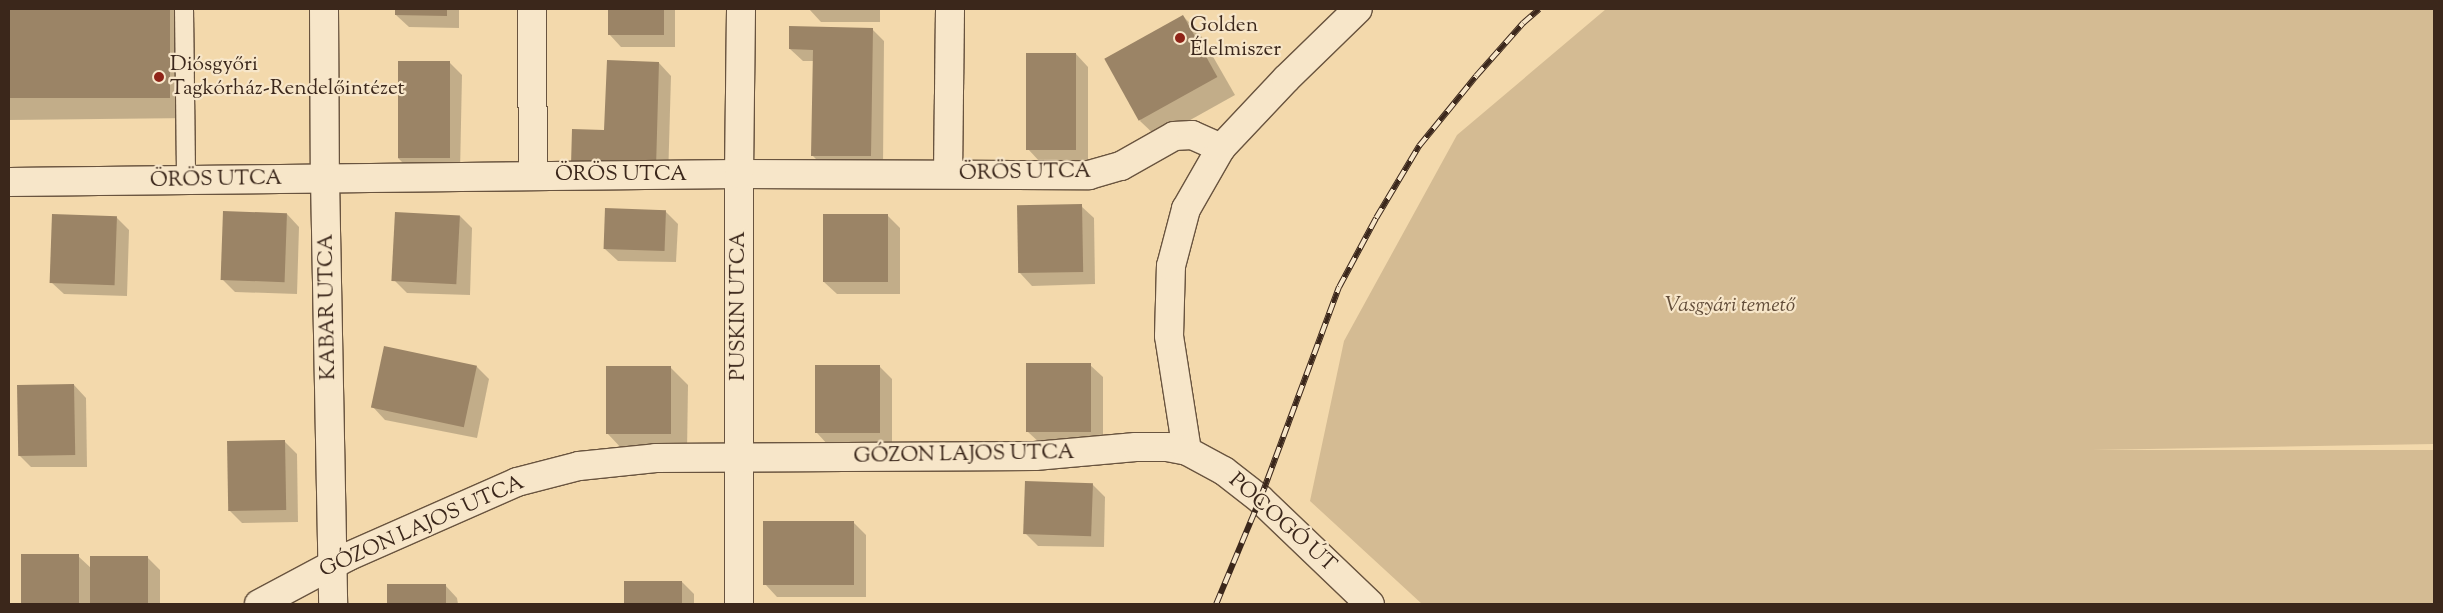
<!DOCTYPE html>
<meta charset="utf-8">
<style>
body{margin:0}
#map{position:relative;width:2443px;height:613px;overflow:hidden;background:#f3d9ac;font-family:"Sorts Mill Goudy",serif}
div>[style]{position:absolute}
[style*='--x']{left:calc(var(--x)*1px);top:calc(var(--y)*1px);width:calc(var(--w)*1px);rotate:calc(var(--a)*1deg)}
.green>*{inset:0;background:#d4bb93}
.shadow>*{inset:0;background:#0003}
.building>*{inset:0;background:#9b8466;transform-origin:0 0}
.roads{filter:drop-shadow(1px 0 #69543f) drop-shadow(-1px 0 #69543f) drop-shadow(0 1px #69543f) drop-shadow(0 -1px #69543f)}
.service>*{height:18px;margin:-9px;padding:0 9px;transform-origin:9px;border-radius:9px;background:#f7e6c9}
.minor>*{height:28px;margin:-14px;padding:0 14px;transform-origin:14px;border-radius:14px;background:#f7e6c9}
.tertiary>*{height:28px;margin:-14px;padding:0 14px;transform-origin:14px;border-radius:14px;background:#f7e6c9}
.secondary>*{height:28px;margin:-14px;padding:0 14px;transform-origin:14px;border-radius:14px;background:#f7e6c9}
.rail>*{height:5.5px;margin-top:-2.75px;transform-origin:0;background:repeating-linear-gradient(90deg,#f7e6c9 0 11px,#3b271b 0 22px);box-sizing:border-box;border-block:1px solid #3b271b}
.dots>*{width:14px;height:14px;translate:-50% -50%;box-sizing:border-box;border:2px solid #f7e6c9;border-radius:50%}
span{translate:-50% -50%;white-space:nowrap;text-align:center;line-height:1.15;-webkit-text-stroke:4.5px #f7e6c9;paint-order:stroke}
.poi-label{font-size:21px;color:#3b271b}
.left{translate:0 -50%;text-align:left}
.street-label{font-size:21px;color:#3b271b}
.park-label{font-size:21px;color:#614c39;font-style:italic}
.frame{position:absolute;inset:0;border:10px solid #3b271b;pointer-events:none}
</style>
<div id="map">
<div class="green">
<div style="clip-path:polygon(1606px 9px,2434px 9px,2434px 444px,2092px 450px,2434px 450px,2434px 604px,1422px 604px,1310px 501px,1344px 341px,1457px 135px)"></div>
</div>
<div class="shadow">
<div style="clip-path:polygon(9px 9px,174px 9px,191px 26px,192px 118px,9px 120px)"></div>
<div style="clip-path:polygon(396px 9px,459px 9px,459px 28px,409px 27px,396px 15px)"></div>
<div style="clip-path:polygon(609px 9px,675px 9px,675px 47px,621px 47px,609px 34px)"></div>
<div style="clip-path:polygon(809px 9px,880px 9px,880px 22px,821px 22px)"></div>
<div style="clip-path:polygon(1183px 16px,1200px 34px,1235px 95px,1158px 138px,1140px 121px)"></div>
<div style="clip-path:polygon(872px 29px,884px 41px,883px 168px,825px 168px,812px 155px,814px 61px,803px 61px,790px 49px)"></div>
<div style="clip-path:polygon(1076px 54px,1088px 67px,1088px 161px,1040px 162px,1028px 149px)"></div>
<div style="clip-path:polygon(450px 63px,462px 75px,460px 172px,410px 170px,398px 158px)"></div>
<div style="clip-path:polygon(659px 63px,671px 76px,668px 180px,606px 131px)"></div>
<div style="clip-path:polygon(1081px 206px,1094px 218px,1095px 284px,1032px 286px,1020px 273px)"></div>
<div style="clip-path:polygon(665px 211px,678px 224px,676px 262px,618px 261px,605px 249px)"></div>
<div style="clip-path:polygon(287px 214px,299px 227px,297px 294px,235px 292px,222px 279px)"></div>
<div style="clip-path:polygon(887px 215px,900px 228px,900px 294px,837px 294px,824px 282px)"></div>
<div style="clip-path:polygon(460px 216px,472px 228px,470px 295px,407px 293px,395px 281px)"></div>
<div style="clip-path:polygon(116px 217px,129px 230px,127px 296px,64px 294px,51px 282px)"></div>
<div style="clip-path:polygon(1090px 365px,1103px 377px,1103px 444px,1041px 444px,1028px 432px)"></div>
<div style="clip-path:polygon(476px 366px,489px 379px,477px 438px,385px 420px,373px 407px)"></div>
<div style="clip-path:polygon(879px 366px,892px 379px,892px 445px,829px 446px,817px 433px)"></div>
<div style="clip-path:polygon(671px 368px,688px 385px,687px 452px,624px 451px,607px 433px)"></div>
<div style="clip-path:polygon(74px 385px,86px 398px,87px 467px,31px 467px,19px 455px)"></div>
<div style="clip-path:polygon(284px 441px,297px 454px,298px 522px,242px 523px,229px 510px)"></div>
<div style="clip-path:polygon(1092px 484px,1105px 497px,1104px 547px,1038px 546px,1025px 533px)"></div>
<div style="clip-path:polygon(853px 522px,866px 535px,866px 597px,777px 597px,765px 584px)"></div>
<div style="clip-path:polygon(23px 556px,78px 556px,92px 569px,147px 557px,160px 570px,160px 604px,23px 604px)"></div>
<div style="clip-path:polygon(625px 582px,682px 582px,694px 594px,694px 604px,626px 604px)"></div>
<div style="clip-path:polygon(445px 585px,457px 598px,458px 604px,388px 604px,388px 586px)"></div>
</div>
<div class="building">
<div style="left:9px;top:9px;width:161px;height:89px"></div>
<div style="clip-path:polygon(395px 9px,447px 9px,447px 16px,395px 15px)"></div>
<div style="left:608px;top:9px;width:56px;height:26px"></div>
<div style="left:1183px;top:15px;width:71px;height:90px;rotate:61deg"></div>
<div style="clip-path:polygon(789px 26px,873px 28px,871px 156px,811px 156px,813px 50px,789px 49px)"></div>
<div style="left:1026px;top:53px;width:50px;height:97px"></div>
<div style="clip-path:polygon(607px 60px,659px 62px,656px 168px,571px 165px,572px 129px,604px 130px)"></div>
<div style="left:398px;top:61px;width:52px;height:97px"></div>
<div style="left:1082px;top:204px;width:68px;height:65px;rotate:89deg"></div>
<div style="left:605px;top:208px;width:61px;height:41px;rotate:2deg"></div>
<div style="left:223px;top:211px;width:64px;height:69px;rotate:2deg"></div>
<div style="left:395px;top:212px;width:65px;height:69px;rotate:3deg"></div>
<div style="left:52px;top:214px;width:65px;height:69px;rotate:2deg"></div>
<div style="left:823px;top:214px;width:65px;height:68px"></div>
<div style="left:384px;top:346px;width:95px;height:63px;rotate:12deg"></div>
<div style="left:1091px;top:363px;width:69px;height:65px;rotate:90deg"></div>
<div style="left:880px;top:365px;width:68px;height:65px;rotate:90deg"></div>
<div style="left:606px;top:366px;width:65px;height:68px"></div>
<div style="left:74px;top:384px;width:71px;height:57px;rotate:89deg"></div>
<div style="left:285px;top:440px;width:70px;height:58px;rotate:89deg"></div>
<div style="left:1025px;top:481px;width:68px;height:53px;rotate:2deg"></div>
<div style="left:763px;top:521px;width:91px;height:64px"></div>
<div style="left:79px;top:554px;width:50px;height:58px;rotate:90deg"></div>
<div style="left:148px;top:556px;width:48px;height:58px;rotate:90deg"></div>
<div style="left:624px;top:581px;width:58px;height:23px"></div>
<div style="left:446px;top:584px;width:20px;height:59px;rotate:90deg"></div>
</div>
<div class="roads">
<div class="service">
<div style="--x:184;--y:9;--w:171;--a:89.3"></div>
</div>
<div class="minor">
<div style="--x:324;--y:9;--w:169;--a:89.7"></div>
<div style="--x:325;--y:178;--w:426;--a:88.9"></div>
<div style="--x:532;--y:9;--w:167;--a:89.7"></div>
<div style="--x:948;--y:174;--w:165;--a:-89.3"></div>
<div style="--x:9;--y:182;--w:730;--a:-0.63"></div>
<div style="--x:739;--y:174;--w:350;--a:0.2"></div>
<div style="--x:1089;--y:175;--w:33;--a:-16"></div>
<div style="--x:1121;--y:166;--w:61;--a:-29.5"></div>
<div style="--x:1174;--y:136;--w:18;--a:-3"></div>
<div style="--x:1192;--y:135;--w:32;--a:24"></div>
<div style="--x:739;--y:604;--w:430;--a:-90"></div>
<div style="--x:739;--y:174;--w:165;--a:-89.3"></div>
</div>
<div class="tertiary">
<div style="--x:1187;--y:451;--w:116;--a:-98.9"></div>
<div style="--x:1169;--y:336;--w:70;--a:-88.4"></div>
<div style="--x:1171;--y:266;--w:59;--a:-75.3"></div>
<div style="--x:1186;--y:209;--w:70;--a:-60.2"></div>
<div style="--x:1221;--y:148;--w:95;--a:-46.7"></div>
<div style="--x:1286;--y:79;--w:100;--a:-44.2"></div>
</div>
<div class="secondary">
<div style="--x:259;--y:604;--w:100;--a:-28.1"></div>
<div style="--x:347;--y:557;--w:186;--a:-23.8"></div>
<div style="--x:517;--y:482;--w:64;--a:-14.5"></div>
<div style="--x:579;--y:466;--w:77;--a:-5.9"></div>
<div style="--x:656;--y:458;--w:379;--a:-0.3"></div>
<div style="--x:1035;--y:456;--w:101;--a:-5.1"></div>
<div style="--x:1136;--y:447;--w:31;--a:0"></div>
<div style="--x:1167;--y:447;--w:20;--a:11"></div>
<div style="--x:1187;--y:451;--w:42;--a:28.4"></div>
<div style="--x:1224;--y:471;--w:46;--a:37.9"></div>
<div style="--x:1260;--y:499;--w:152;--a:43.7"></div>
</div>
</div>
<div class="rail">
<div style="--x:1216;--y:604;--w:114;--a:-67.3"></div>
<div style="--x:1260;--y:499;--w:226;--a:-69.6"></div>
<div style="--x:1339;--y:287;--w:78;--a:-61.8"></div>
<div style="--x:1376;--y:218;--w:84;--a:-59.2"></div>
<div style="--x:1419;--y:146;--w:90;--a:-50.8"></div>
<div style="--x:1476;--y:76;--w:71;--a:-48.4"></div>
<div style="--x:1523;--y:23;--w:21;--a:-41"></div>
</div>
<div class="dots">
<div style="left:1180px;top:38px;background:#8f2418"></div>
<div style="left:159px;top:77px;background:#8f2418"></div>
</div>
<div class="poi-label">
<span class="left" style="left:1190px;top:38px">Golden<br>Élelmiszer</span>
<span class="left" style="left:170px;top:77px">Diósgyőri<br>Tagkórház-Rendelőintézet</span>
</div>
<div class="street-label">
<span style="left:1025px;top:173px;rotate:-1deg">ÖRÖS UTCA</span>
<span style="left:621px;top:175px">ÖRÖS UTCA</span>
<span style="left:216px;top:180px;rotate:-1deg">ÖRÖS UTCA</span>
<span style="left:739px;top:306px;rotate:-90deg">PUSKIN UTCA</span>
<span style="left:328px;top:307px;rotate:-91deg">KABAR UTCA</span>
<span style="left:964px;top:455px;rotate:-1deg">GÓZON LAJOS UTCA</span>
<span style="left:1282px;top:523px;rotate:42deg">POCOGÓ ÚT</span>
<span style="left:422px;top:527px;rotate:-24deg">GÓZON LAJOS UTCA</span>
</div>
<div class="park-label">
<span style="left:1730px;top:306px">Vasgyári temető</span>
</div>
<div class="frame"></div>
</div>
